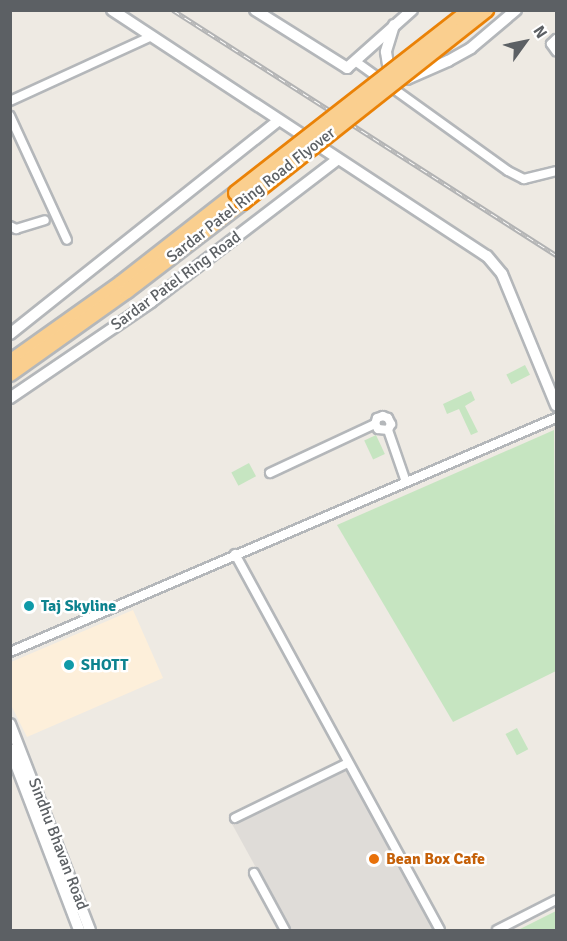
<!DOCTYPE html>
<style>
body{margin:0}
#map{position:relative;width:567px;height:941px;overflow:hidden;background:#eeeae3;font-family:Signika,sans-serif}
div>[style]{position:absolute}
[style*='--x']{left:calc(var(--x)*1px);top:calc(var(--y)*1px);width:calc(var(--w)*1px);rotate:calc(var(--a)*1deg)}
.commercial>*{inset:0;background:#fdefda}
.industrial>*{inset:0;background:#dfdcd8}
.green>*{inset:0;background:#c6e5c1;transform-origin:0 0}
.roads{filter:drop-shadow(2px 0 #b4b7ba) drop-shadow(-2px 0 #b4b7ba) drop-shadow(0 2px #b4b7ba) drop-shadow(0 -2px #b4b7ba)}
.street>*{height:8px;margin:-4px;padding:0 4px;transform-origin:4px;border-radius:4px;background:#fff}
.secondary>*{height:10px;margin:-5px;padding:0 5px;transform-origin:5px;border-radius:5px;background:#fff}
.highway>*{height:14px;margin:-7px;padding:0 7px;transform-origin:7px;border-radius:7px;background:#facf8f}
.rail>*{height:4.5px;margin-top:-2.25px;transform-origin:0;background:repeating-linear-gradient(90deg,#fff 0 7px,#b2b3b4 0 14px);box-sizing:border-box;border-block:2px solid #b2b3b4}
.bridges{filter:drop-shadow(2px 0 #ea8207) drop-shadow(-2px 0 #ea8207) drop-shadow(0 2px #ea8207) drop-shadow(0 -2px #ea8207)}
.highway-bridge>*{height:14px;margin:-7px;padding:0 7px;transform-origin:7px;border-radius:7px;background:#facf8f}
.dots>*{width:16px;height:16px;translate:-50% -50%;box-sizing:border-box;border:3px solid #fff;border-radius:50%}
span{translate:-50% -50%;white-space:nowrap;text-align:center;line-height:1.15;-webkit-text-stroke:5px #fff;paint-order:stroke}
.street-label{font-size:16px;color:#5c6064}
.culture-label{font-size:16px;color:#0d838f;font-weight:700}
.left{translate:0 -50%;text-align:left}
.food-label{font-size:16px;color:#c56008;font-weight:700}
.frame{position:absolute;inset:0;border:12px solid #5c6064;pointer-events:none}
.north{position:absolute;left:495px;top:12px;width:60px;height:60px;-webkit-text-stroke:4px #fff;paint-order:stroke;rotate:57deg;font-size:16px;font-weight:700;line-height:24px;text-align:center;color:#5c6064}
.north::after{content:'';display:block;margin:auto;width:21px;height:27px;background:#5c6064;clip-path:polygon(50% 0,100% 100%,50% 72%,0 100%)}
</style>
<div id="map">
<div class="commercial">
<div style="clip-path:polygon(133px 610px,163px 678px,27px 737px,11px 705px,11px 662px)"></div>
</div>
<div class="industrial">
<div style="clip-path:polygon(347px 769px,434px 930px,290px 930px,232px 824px)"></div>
</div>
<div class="green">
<div style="left:525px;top:365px;width:11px;height:21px;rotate:63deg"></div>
<div style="clip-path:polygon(471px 391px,475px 400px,465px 406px,478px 432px,471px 435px,459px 409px,447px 414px,443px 404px)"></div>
<div style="clip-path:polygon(554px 430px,556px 671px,453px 722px,337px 525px)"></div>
<div style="left:376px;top:435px;width:21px;height:13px;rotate:65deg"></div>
<div style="left:249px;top:463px;width:15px;height:20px;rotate:62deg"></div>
<div style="left:517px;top:728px;width:24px;height:13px;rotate:62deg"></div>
<div style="clip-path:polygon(556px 911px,556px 930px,518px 930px)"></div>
</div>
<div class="roads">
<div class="street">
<div style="--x:556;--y:39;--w:7;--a:135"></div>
<div style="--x:551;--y:44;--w:9;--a:54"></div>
<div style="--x:355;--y:61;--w:188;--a:35.7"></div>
<div style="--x:508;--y:171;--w:18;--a:27"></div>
<div style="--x:524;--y:179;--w:33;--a:-14"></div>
<div style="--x:10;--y:101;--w:156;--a:-24.6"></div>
<div style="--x:10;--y:116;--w:136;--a:65.3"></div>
<div style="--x:10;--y:226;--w:7;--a:27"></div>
<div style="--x:16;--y:229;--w:30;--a:-17"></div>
<div style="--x:388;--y:430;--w:10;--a:-174"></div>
<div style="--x:378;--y:429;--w:6;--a:-121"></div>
<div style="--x:375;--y:424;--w:6;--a:-72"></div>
<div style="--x:377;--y:418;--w:6;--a:-18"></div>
<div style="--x:383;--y:416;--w:5;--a:22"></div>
<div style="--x:388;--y:418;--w:7;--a:63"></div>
<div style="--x:391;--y:424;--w:7;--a:117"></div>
<div style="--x:388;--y:430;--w:55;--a:70.9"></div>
<div style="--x:270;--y:473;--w:116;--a:-25"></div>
<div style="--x:235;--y:554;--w:428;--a:61.4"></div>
<div style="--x:10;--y:652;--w:594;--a:-23.2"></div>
<div style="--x:235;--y:818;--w:126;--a:-26"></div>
<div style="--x:254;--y:873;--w:65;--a:61.5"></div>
<div style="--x:497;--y:930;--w:66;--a:-27"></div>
</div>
<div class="secondary">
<div style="--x:112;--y:10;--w:448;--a:33.3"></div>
<div style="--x:487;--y:256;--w:23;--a:50"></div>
<div style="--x:502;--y:274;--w:142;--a:67.6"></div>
<div style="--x:255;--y:10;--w:109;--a:32.2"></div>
<div style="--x:347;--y:68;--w:87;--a:-41.7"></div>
<div style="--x:394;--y:25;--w:28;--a:107"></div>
<div style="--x:386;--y:52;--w:12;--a:81"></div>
<div style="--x:388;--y:64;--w:13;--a:51"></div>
<div style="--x:396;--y:74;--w:12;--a:24"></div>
<div style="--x:407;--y:79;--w:45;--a:-23.7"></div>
<div style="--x:448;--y:61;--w:26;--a:-29"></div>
<div style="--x:471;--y:48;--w:59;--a:-40.2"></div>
<div style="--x:10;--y:334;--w:342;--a:-38.5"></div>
<div style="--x:10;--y:398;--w:171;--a:-34.2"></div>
<div style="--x:151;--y:302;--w:235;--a:-37.4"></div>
<div style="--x:10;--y:724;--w:221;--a:68.8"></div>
<div style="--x:10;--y:749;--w:194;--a:69.1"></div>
</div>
<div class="highway">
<div style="--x:10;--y:362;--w:136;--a:-35.4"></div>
<div style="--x:121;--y:283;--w:146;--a:-38"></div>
<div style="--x:10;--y:374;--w:143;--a:-35.4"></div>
<div style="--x:127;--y:291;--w:146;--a:-37.5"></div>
</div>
</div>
<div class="rail">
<div style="--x:173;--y:10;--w:455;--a:32.6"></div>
</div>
<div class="bridges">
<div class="highway-bridge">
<div style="--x:236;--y:193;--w:297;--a:-38"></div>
<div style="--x:243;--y:202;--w:310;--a:-38.3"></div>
</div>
</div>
<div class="dots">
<div style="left:29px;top:606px;background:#0f9aa8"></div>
<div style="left:69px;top:665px;background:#0f9aa8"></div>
<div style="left:374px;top:859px;background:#e8710a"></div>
</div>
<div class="street-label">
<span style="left:251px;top:195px;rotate:-38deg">Sardar Patel Ring Road Flyover</span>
<span style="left:176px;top:281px;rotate:-36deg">Sardar Patel Ring Road</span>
<span style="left:58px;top:844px;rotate:69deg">Sindhu Bhavan Road</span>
</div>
<div class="culture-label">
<span class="left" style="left:41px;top:606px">Taj Skyline</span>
<span class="left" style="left:81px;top:665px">SHOTT</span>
</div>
<div class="food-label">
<span class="left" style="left:386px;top:859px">Bean Box Cafe</span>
</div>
<div class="frame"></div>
<div class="north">N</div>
</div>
